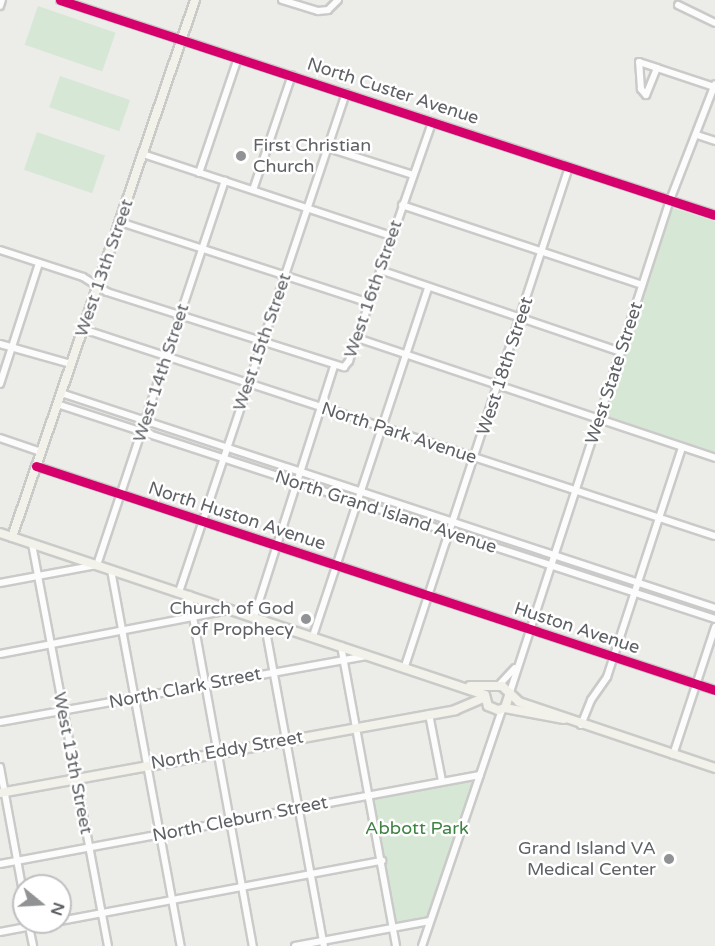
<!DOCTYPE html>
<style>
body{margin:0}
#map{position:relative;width:715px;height:946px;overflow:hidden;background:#ecece8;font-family:"Varela Round",sans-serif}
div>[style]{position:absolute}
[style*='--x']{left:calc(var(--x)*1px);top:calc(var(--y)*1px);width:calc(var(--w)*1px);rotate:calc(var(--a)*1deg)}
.green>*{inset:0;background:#d7e7d6;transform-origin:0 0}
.roads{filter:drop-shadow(2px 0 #cacac9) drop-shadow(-2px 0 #cacac9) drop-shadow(0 2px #cacac9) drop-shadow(0 -2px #cacac9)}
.minor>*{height:6px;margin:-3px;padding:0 3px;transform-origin:3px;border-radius:3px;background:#fcfcfc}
.major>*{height:8px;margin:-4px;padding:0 4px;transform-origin:4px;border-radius:4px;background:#f2f1ea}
.cycleway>*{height:9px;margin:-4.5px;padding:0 4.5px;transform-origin:4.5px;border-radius:4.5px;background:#d6006c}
.dots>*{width:16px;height:16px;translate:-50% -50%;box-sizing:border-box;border:3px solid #fff;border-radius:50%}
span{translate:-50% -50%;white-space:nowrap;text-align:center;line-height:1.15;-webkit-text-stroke:5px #fff;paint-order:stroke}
.street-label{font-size:18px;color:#5e6165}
.poi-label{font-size:18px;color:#5e6165}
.left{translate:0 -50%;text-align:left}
.right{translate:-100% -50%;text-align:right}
.park-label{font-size:18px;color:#3f8344}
.north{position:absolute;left:12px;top:874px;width:60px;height:60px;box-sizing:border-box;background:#fff;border:2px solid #bfc0c1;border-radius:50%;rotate:108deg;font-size:16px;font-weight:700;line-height:24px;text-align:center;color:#5e6165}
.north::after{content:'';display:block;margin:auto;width:21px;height:27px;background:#909293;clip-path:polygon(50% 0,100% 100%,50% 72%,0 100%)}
</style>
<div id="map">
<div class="green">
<div style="left:38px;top:6px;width:82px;height:41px;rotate:19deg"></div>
<div style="left:60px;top:76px;width:74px;height:33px;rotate:19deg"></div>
<div style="left:37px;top:132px;width:72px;height:40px;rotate:19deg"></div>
<div style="clip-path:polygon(673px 208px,715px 221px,715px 452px,604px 415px)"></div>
<div style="clip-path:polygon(469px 780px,472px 783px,427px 919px,396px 925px,373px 797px)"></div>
</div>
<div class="roads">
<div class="minor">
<div style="--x:60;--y:0;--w:689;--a:18.17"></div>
<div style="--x:282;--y:0;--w:38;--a:17"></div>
<div style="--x:318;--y:11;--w:10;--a:-6"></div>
<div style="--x:328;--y:10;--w:14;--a:-45"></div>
<div style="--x:678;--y:5;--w:41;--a:25.9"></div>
<div style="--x:0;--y:6;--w:6;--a:-72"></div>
<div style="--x:639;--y:62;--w:19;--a:18"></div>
<div style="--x:657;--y:68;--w:29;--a:112"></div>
<div style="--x:646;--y:95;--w:8;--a:-130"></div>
<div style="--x:641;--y:89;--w:27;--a:-94"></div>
<div style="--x:657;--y:68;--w:60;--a:18.4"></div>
<div style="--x:697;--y:135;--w:19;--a:18"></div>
<div style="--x:328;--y:148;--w:89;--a:17.6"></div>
<div style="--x:143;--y:154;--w:261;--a:18.3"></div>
<div style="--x:199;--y:173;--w:121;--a:-71.3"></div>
<div style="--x:253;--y:190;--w:121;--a:-71.3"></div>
<div style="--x:402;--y:205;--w:253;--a:18.4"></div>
<div style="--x:120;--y:222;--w:262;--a:18"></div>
<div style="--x:0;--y:250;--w:87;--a:18"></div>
<div style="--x:83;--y:277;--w:28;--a:32"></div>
<div style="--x:107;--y:292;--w:249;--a:17.6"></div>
<div style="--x:344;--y:367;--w:8;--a:-50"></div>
<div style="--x:349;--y:361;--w:253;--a:-70.8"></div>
<div style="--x:380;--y:270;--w:255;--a:18.8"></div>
<div style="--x:83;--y:329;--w:665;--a:18.14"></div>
<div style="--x:357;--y:338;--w:378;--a:18.5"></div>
<div style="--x:0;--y:344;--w:74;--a:15.7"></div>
<div style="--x:0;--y:384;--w:127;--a:-72.1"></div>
<div style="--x:61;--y:393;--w:688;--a:18.2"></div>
<div style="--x:57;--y:404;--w:692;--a:18.09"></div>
<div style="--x:0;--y:438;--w:43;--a:18.9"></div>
<div style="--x:36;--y:466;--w:715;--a:18.26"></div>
<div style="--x:32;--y:544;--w:409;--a:79.3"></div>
<div style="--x:111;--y:570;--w:382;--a:79.5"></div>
<div style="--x:0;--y:583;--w:99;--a:-10.5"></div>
<div style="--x:97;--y:565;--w:405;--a:-71.6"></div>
<div style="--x:179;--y:592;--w:526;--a:-71.5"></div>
<div style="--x:189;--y:595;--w:357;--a:79.7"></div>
<div style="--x:254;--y:617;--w:263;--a:-72.3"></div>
<div style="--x:264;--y:620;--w:331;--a:79.6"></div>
<div style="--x:313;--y:636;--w:367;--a:-71.7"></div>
<div style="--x:341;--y:646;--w:305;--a:79.6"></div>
<div style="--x:0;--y:654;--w:233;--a:-10.9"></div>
<div style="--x:405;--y:666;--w:525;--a:-71.81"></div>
<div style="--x:499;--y:685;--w:23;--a:-47"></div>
<div style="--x:510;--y:692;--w:517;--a:-71.99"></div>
<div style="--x:670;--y:200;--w:124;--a:-68.8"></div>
<div style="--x:429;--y:714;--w:68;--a:79"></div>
<div style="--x:0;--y:722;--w:371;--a:-10.2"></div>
<div style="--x:581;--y:725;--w:27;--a:-68"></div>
<div style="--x:591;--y:700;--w:28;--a:-55"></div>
<div style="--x:607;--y:677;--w:242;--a:-71.9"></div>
<div style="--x:673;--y:755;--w:135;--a:-71.8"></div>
<div style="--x:0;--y:767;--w:133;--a:79.6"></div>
<div style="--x:0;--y:864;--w:488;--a:-10.5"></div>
<div style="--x:60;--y:921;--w:328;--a:-10.6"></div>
<div style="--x:28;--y:922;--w:25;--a:78"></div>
<div style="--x:0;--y:932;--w:54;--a:-10.7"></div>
<div style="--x:295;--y:946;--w:137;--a:-10.5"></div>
<div style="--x:422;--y:946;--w:250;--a:-71.3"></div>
</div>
<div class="major">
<div style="--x:0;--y:533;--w:511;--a:18.47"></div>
<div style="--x:12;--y:537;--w:567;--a:-71.18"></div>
<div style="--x:470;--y:686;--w:32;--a:0"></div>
<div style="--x:502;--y:686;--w:23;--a:43"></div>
<div style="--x:519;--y:702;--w:207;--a:18.6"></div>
<div style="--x:485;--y:695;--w:11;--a:75"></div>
<div style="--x:488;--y:706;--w:11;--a:22"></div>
<div style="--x:498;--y:710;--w:7;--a:-16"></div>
<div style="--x:505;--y:708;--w:16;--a:-72"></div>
<div style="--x:505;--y:708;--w:60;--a:10.6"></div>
<div style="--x:0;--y:793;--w:463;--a:-10.3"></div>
<div style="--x:455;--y:710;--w:33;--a:-23"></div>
</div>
</div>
<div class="cycleway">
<div style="--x:60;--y:0;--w:689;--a:18.17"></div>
<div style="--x:36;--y:466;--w:715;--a:18.26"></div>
</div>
<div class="dots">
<div style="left:241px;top:156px;background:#909293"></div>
<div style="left:306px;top:619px;background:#909293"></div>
<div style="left:669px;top:859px;background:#909293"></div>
</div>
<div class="street-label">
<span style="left:393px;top:91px;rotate:18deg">North Custer Avenue</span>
<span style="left:104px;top:268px;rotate:-71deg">West 13th Street</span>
<span style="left:373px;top:289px;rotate:-71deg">West 16th Street</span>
<span style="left:262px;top:342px;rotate:-71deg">West 15th Street</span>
<span style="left:505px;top:366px;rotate:-72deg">West 18th Street</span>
<span style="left:161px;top:373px;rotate:-72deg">West 14th Street</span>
<span style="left:614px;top:373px;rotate:-72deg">West State Street</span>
<span style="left:399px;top:433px;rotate:18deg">North Park Avenue</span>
<span style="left:386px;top:512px;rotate:18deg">North Grand Island Avenue</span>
<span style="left:237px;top:516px;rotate:18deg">North Huston Avenue</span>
<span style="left:577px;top:628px;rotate:18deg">Huston Avenue</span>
<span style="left:185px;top:688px;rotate:-11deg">North Clark Street</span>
<span style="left:227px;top:750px;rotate:-10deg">North Eddy Street</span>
<span style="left:73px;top:763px;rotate:79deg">West 13th Street</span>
<span style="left:240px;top:819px;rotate:-11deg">North Cleburn Street</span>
</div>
<div class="poi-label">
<span class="left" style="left:253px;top:156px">First Christian<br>Church</span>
<span class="right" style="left:294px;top:619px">Church of God<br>of Prophecy</span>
<span class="right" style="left:656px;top:859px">Grand Island VA<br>Medical Center</span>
</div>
<div class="park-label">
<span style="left:417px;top:828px">Abbott Park</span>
</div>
<div class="north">N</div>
</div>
